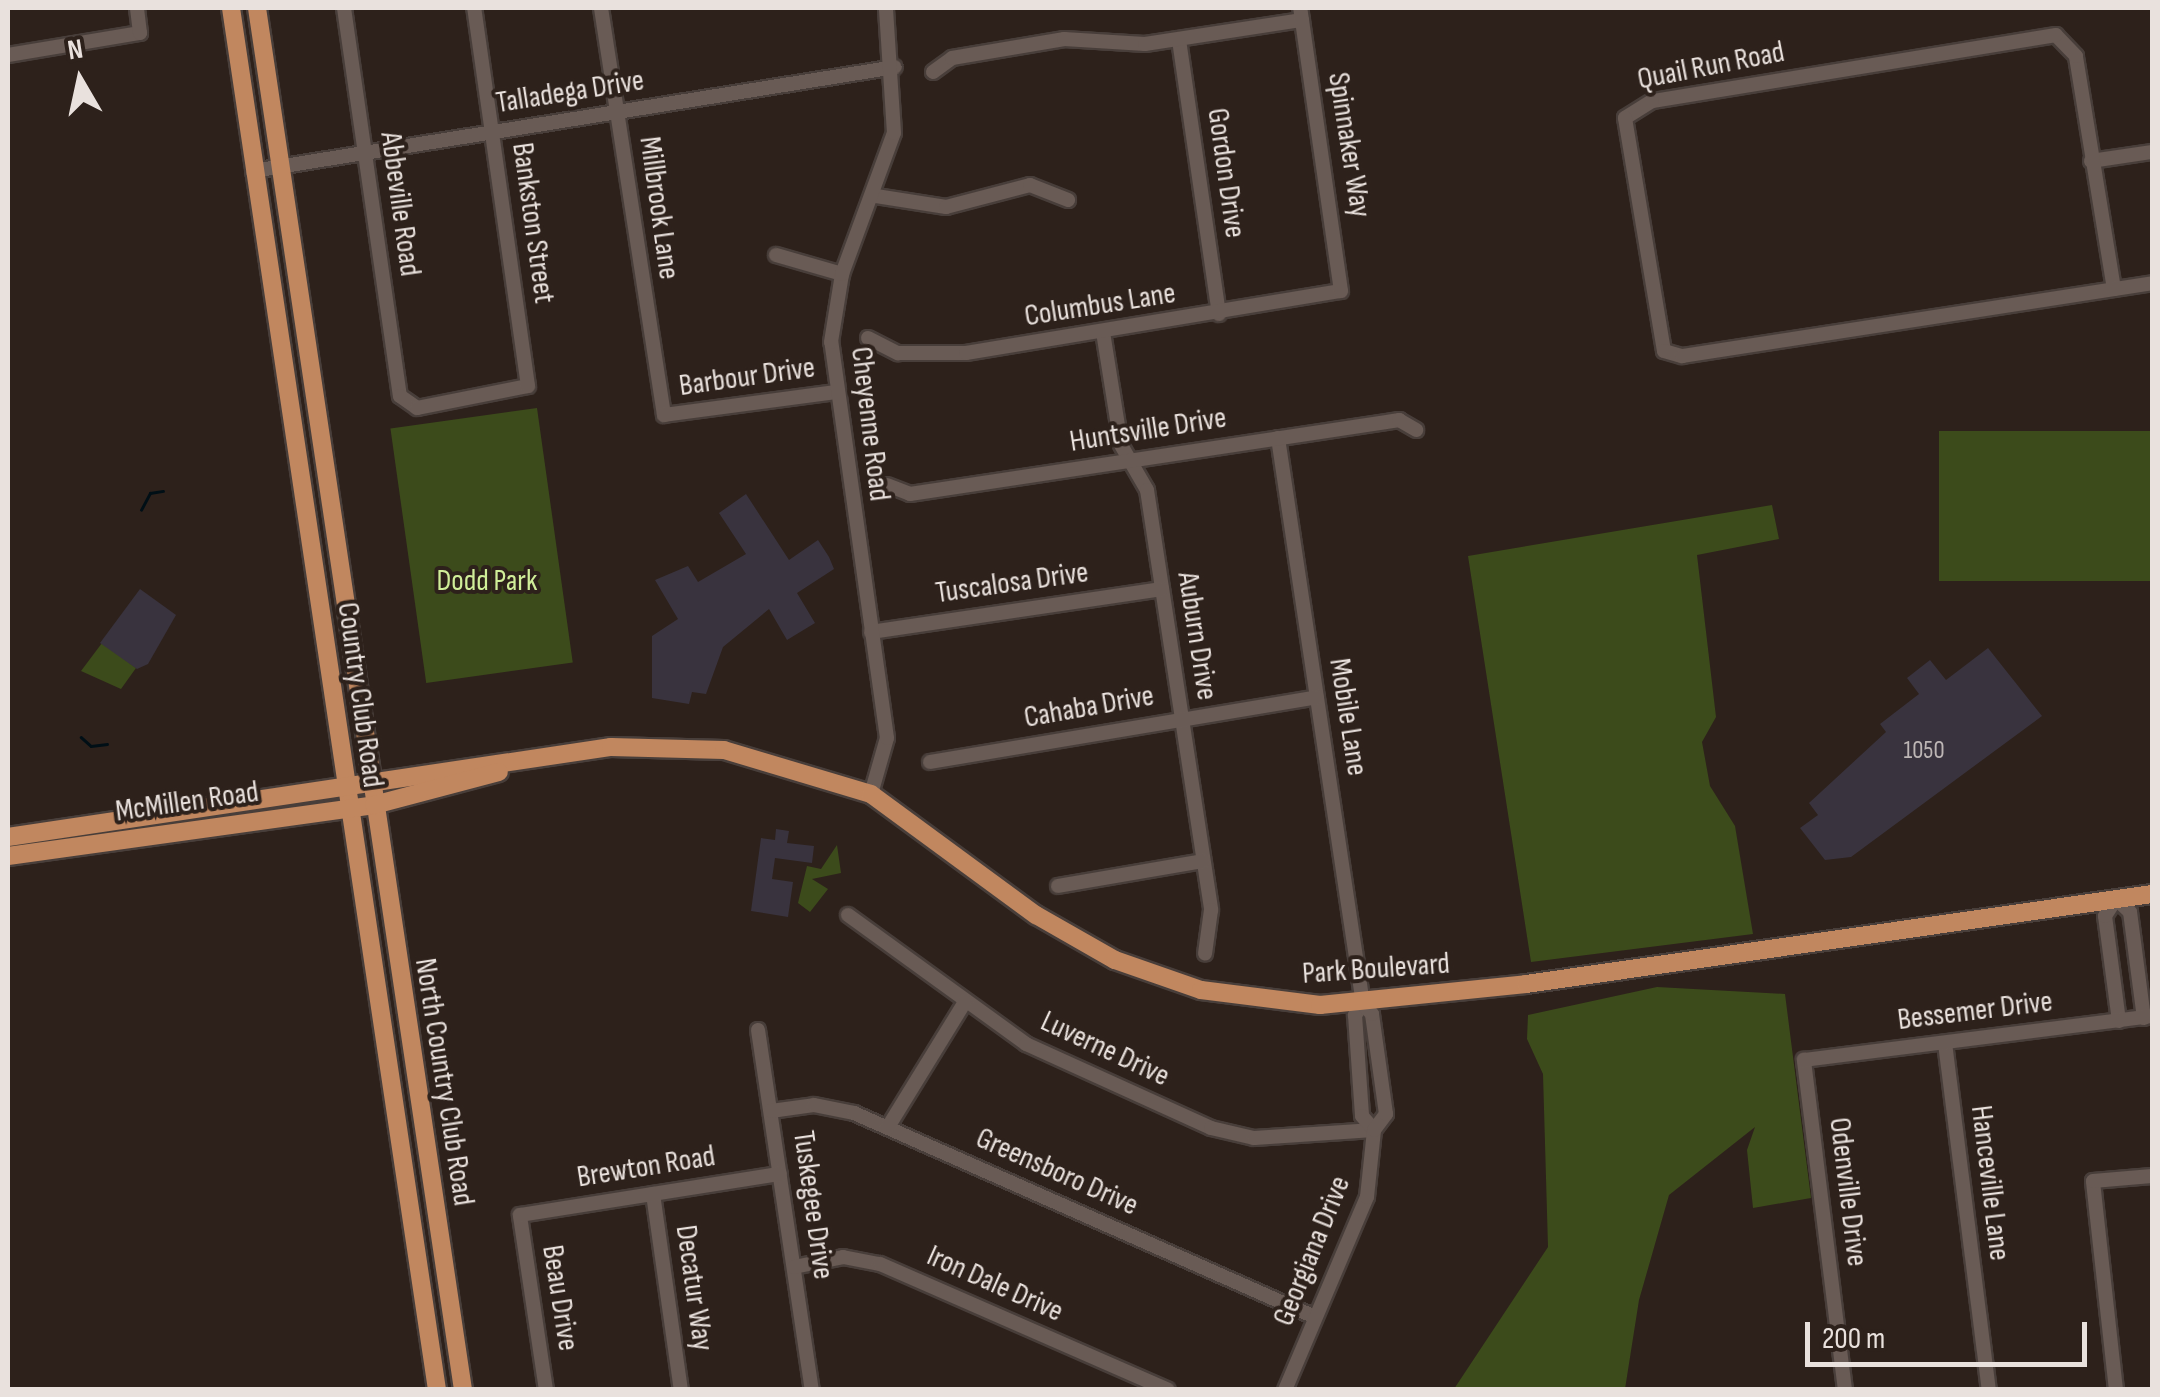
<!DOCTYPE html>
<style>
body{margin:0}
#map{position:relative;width:2160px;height:1397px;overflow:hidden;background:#2d211b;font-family:"Sofia Sans Condensed",sans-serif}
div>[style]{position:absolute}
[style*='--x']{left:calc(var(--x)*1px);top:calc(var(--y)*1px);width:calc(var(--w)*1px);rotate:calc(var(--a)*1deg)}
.green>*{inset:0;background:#3c4b1b;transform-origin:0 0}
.stream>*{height:2.5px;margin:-1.25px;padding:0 1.25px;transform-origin:1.25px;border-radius:1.25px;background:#000f16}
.building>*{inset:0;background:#39333e}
.roads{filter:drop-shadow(2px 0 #483e3a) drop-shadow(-2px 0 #483e3a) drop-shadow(0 2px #483e3a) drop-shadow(0 -2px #483e3a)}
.minor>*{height:14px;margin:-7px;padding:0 7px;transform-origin:7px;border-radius:7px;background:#695b55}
.major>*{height:18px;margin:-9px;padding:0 9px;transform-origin:9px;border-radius:9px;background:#c1875f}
span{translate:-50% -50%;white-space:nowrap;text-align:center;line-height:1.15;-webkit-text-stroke:8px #2d211b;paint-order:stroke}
.number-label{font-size:25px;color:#bdb6b5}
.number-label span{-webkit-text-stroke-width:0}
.street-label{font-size:30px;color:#e9e1dd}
.park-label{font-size:30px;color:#d0ee99}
.frame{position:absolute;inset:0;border:10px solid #e9e1dd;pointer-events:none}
.north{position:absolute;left:30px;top:30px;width:100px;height:100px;-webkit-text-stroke:8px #2d211b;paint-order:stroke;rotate:351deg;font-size:28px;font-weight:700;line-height:40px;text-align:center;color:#e9e1dd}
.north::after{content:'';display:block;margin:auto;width:35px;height:45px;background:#e9e1dd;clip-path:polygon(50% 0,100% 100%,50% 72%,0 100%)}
.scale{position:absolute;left:1805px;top:1322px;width:282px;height:45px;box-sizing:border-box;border:5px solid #e9e1dd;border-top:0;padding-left:12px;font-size:30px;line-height:35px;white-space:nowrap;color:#e9e1dd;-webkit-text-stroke:8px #2d211b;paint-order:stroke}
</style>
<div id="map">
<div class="green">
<div style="left:537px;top:408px;width:257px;height:148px;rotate:82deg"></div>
<div style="left:2152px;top:431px;width:150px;height:213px;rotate:90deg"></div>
<div style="clip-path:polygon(1772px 505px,1779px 539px,1697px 555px,1716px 717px,1702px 742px,1710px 786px,1735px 826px,1753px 934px,1531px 962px,1468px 556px)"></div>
<div style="clip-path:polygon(102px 643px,136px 668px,121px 689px,81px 671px)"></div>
<div style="clip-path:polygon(837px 845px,841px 873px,812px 879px,828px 889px,810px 912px,798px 903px,807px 866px,821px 869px)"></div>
<div style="clip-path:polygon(1657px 987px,1785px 994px,1811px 1198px,1753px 1208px,1747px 1150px,1755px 1127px,1669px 1195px,1639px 1300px,1625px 1389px,1454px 1389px,1548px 1247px,1543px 1074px,1527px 1039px,1528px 1015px)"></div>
</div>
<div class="stream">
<div style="--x:141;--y:510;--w:19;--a:-62"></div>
<div style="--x:150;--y:493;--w:13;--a:-9"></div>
<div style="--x:81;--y:737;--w:13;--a:42"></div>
<div style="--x:91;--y:746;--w:16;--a:-7"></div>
</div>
<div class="building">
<div style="clip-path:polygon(746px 494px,789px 560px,818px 540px,829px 557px,834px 569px,797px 593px,815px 623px,787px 640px,769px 609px,723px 647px,706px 694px,692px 692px,689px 704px,652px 698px,652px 636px,678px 619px,655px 580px,688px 566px,698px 582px,746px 554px,719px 513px)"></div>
<div style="clip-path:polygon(140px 589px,176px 615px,148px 664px,137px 669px,100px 643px)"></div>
<div style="clip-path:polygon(1988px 648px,2042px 716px,1851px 857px,1825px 860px,1800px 828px,1818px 815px,1809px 803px,1886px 732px,1880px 724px,1919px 694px,1907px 678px,1930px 660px,1946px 680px)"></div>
<div style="clip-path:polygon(776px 829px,789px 831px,787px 843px,814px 846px,812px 863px,775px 858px,772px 879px,793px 882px,788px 917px,751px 911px,761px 838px,775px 840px)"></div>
</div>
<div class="roads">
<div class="minor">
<div style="--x:344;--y:8;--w:392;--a:81.8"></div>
<div style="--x:400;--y:396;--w:21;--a:35"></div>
<div style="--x:417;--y:408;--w:113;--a:-11.2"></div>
<div style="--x:528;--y:386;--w:382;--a:-98.1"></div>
<div style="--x:601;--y:8;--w:412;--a:81.2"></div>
<div style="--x:664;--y:415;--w:174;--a:-7.6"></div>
<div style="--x:1179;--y:40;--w:277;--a:81.7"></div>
<div style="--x:8;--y:55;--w:134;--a:-9.5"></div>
<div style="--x:140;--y:33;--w:25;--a:-97"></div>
<div style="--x:933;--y:72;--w:24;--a:-36"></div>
<div style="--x:952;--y:58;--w:114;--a:-9.6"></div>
<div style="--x:1064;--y:39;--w:81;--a:3.5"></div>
<div style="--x:1145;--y:44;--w:159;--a:-8.7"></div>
<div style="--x:2091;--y:161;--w:62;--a:-8.4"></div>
<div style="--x:253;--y:171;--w:650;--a:-9.2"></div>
<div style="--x:876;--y:196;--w:71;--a:8.9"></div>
<div style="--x:946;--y:207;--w:87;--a:-14.7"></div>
<div style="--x:1030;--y:185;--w:41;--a:21.5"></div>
<div style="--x:776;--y:255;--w:69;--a:16.1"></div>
<div style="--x:2114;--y:289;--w:236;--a:-99.3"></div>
<div style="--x:2076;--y:56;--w:29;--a:-134"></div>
<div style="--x:2056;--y:35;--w:409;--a:170.7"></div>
<div style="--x:1652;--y:101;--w:32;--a:148"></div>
<div style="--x:1625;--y:118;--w:236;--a:80.5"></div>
<div style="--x:1664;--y:351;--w:19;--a:16"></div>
<div style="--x:1682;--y:356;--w:476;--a:-8.8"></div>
<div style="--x:1103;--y:332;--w:114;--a:80.9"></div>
<div style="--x:1121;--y:445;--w:52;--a:60"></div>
<div style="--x:1147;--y:490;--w:425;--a:81.3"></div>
<div style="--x:1211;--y:910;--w:44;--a:97.8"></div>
<div style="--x:868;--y:338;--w:34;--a:27"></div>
<div style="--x:898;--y:353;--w:68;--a:0"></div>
<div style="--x:966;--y:353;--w:380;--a:-9.4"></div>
<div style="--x:1341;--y:291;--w:286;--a:-98.2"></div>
<div style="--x:1278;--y:438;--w:572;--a:81.46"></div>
<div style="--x:887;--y:485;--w:25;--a:21"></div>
<div style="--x:910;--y:494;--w:495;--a:-8.6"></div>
<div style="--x:1399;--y:420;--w:20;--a:30"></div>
<div style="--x:871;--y:632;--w:294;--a:-8.4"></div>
<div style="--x:930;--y:762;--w:392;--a:-9.5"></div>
<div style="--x:871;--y:794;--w:58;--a:-74.1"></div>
<div style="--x:887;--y:738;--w:400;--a:-98"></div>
<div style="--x:831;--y:342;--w:69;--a:-80.8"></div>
<div style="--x:842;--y:274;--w:150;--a:-69.8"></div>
<div style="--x:894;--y:133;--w:125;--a:-93.7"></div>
<div style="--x:1058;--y:886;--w:147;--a:-9.8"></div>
<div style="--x:848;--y:915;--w:220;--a:35.9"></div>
<div style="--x:1026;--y:1044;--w:203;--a:24.4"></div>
<div style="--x:1211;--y:1128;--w:44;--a:13.1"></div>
<div style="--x:1254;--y:1138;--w:120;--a:-3.8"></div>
<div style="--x:1363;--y:1004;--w:14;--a:126"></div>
<div style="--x:1355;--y:1015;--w:101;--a:86"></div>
<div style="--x:1362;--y:1116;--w:18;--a:49"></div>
<div style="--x:2119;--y:1021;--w:106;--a:-97.6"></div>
<div style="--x:2105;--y:916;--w:20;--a:-57"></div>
<div style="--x:2116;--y:899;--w:19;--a:43"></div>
<div style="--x:2130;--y:912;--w:107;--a:82.5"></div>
<div style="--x:758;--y:1030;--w:364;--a:81.5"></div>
<div style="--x:1945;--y:1043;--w:350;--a:82.8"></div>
<div style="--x:771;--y:1111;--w:43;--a:-7.9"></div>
<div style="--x:814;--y:1105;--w:41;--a:11.3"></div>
<div style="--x:854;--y:1113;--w:504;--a:23.87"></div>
<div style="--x:888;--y:1127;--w:147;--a:-58.4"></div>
<div style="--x:653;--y:1194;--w:198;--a:81.9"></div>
<div style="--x:794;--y:1267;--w:50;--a:-11.5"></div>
<div style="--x:843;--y:1257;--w:38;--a:11"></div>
<div style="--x:880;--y:1264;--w:314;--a:23.6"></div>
<div style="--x:546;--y:1390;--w:177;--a:-98.5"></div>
<div style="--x:520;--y:1215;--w:263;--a:-9"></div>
<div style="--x:1285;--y:1390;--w:210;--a:-67"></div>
<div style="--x:1367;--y:1197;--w:67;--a:-84"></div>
<div style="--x:1374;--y:1130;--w:20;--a:-53"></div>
<div style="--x:1386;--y:1114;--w:101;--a:-98"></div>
<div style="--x:1372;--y:1014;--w:13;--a:-132"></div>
<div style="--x:1845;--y:1390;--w:333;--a:-97.1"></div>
<div style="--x:1804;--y:1060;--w:351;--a:-7.2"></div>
<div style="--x:2116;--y:1390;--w:210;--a:-96.3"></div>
<div style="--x:2093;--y:1181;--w:59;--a:-4.8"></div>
</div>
<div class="major">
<div style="--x:231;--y:8;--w:1397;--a:81.52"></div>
<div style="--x:257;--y:8;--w:1397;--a:81.52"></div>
<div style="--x:8;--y:837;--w:610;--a:-8.49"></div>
<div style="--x:611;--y:747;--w:113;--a:1.5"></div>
<div style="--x:724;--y:750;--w:153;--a:16.7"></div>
<div style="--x:871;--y:794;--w:205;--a:36.3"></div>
<div style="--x:1036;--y:915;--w:91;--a:29.7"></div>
<div style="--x:1115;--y:960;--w:91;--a:19.2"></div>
<div style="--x:1201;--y:990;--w:120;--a:7.2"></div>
<div style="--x:1320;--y:1005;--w:207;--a:-5.8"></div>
<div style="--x:1526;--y:984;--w:632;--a:-8.18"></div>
<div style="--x:8;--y:856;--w:370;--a:-7.9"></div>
<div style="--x:374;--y:805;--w:129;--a:-14.8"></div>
</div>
</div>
<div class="number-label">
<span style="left:1924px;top:751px">1050</span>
</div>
<div class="street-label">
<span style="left:1711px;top:66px;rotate:-11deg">Quail Run Road</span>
<span style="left:570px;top:92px;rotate:-9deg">Talladega Drive</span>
<span style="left:1349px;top:145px;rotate:81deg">Spinnaker Way</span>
<span style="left:1226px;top:173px;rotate:82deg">Gordon Drive</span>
<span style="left:400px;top:204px;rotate:82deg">Abbeville Road</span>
<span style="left:659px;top:208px;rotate:82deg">Millbrook Lane</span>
<span style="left:533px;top:223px;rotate:82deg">Bankston Street</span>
<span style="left:1100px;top:305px;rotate:-9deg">Columbus Lane</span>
<span style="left:747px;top:377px;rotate:-8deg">Barbour Drive</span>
<span style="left:870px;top:424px;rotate:83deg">Cheyenne Road</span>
<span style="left:1148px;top:430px;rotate:-9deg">Huntsville Drive</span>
<span style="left:1012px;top:583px;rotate:-8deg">Tuscalosa Drive</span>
<span style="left:1197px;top:636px;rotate:81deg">Auburn Drive</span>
<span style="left:360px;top:695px;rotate:82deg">Country Club Road</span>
<span style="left:1089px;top:707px;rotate:-10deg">Cahaba Drive</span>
<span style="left:1348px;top:717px;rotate:81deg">Mobile Lane</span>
<span style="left:187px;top:802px;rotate:-8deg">McMillen Road</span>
<span style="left:1376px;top:969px;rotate:-4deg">Park Boulevard</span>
<span style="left:1975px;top:1011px;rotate:-7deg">Bessemer Drive</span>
<span style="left:1105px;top:1049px;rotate:25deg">Luverne Drive</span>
<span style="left:444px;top:1082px;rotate:81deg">North Country Club Road</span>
<span style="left:646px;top:1167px;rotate:-9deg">Brewton Road</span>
<span style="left:1057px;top:1172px;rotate:24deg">Greensboro Drive</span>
<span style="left:1990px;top:1183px;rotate:83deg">Hanceville Lane</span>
<span style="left:1848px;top:1192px;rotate:83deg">Odenville Drive</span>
<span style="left:813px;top:1205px;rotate:82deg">Tuskegee Drive</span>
<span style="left:1312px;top:1251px;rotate:-68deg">Georgiana Drive</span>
<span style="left:995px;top:1284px;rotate:24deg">Iron Dale Drive</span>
<span style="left:694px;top:1288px;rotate:82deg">Decatur Way</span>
<span style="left:560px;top:1298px;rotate:81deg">Beau Drive</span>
</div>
<div class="park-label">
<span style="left:487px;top:581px">Dodd Park</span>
</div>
<div class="frame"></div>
<div class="north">N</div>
<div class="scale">200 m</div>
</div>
